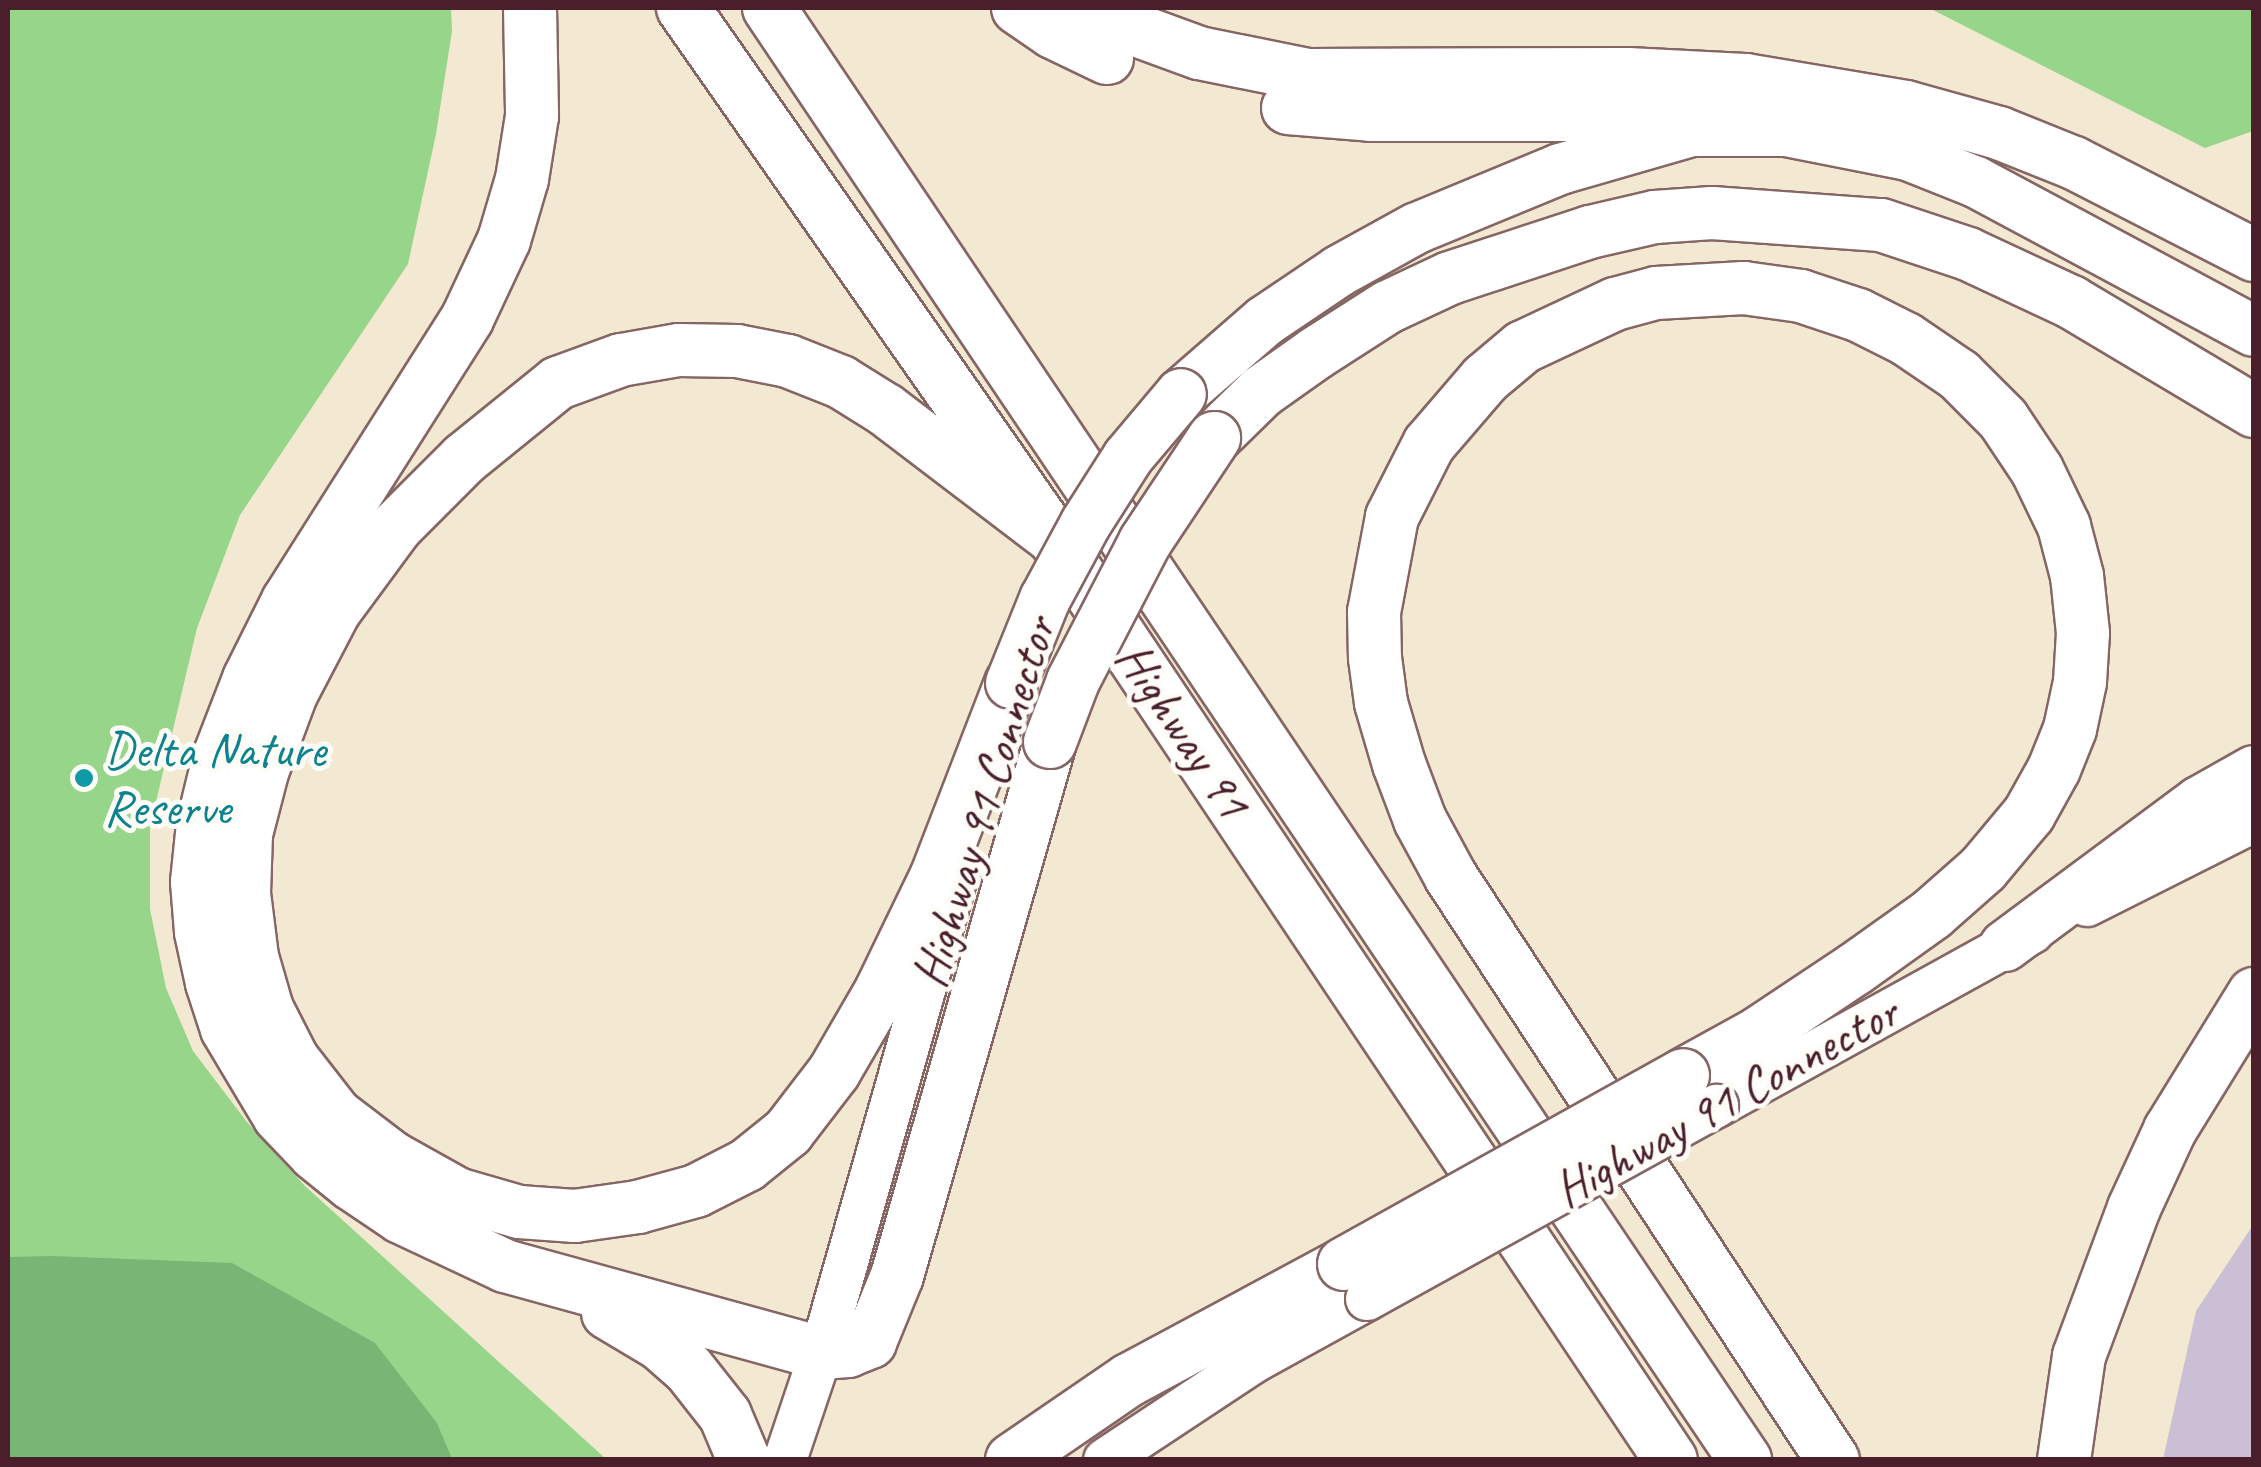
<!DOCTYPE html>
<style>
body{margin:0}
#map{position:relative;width:2261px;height:1467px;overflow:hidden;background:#f3e9d2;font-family:Caveat,sans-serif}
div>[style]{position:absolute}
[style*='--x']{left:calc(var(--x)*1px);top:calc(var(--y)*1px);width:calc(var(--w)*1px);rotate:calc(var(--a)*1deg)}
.industrial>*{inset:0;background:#cbbfd5}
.green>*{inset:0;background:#96d58a}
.forest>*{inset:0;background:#78b676}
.roads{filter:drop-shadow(2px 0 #856665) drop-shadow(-2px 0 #856665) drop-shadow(0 2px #856665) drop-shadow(0 -2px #856665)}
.secondary>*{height:42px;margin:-21px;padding:0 21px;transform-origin:21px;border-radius:21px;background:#fff}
.trunk>*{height:50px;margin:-25px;padding:0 25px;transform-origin:25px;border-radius:25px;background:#fff}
.motorway>*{height:52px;margin:-26px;padding:0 26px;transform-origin:26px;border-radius:26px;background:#fff}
.bridges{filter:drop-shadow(2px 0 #856665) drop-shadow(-2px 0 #856665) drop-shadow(0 2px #856665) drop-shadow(0 -2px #856665)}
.secondary-bridge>*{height:42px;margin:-21px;padding:0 21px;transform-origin:21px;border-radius:21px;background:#fff}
.trunk-bridge>*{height:50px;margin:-25px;padding:0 25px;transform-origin:25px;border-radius:25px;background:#fff}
.motorway-bridge>*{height:52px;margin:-26px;padding:0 26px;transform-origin:26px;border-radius:26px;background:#fff}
.dots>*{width:28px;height:28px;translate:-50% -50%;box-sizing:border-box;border:5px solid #fdfcf7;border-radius:50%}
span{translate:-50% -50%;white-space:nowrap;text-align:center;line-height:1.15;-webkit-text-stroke:10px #fdfcf7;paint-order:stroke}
.street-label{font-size:50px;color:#4a1f2b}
.culture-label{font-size:50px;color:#0d838f}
.left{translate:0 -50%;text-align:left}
.frame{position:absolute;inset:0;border:10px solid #4a1f2b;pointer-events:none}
</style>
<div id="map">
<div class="industrial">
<div style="clip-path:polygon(2253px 1225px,2253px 1459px,2163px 1459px,2196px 1311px)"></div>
</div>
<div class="green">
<div style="clip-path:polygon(8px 8px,451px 8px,452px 31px,436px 134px,408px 264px,240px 515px,197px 628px,150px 827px,150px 909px,166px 988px,193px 1051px,247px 1122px,305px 1186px,606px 1459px,8px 1460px)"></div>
<div style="clip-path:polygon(1929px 8px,2253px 8px,2253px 131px,2205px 148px)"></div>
</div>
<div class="forest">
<div style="clip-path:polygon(52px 1256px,232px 1263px,375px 1343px,437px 1423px,452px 1459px,8px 1459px,8px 1257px)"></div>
</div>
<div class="roads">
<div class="secondary">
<div style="--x:2087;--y:905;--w:187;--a:-26.7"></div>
<div style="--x:1717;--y:1106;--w:360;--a:-28.9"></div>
<div style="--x:785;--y:1460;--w:113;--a:-71.4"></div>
<div style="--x:821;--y:1353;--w:505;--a:-74.15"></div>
<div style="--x:1105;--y:1460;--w:178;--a:-33.5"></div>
<div style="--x:1253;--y:1362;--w:130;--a:-28.9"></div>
</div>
<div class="trunk">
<div style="--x:1181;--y:394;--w:111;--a:-41"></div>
<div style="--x:1265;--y:321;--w:89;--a:-34"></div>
<div style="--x:1339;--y:271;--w:89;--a:-28.9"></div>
<div style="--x:1417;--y:228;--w:155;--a:-22.4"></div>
<div style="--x:1560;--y:169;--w:137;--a:-16.1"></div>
<div style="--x:1692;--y:131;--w:94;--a:0"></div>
<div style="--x:1786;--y:131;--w:124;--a:11.1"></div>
<div style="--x:1908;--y:155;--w:73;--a:21.7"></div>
<div style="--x:1976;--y:182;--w:315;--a:28.2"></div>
<div style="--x:2005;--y:946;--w:242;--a:-36.6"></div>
<div style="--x:2199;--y:802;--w:63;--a:-29.4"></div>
</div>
<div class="motorway">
<div style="--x:530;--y:8;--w:108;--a:88.9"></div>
<div style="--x:532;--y:116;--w:64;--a:99"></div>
<div style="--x:522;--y:179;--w:64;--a:106.4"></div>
<div style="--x:504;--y:240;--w:87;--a:115.1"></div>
<div style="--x:467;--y:319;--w:334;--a:122.4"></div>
<div style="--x:288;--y:601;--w:87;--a:116.6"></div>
<div style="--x:249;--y:679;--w:80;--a:111.1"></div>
<div style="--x:220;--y:754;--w:72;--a:103.7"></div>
<div style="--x:203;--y:824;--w:58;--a:95.9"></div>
<div style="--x:197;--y:882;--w:50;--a:85.4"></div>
<div style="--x:201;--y:932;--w:52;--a:77.8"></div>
<div style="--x:212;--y:983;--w:48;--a:71.9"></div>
<div style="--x:227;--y:1029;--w:101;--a:59.1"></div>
<div style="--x:279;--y:1116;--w:52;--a:46.5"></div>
<div style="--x:315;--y:1154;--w:48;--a:39"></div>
<div style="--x:352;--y:1184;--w:59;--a:34"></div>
<div style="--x:401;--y:1217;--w:115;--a:25.2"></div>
<div style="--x:505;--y:1266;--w:328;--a:15.4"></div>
<div style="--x:821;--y:1353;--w:27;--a:-4"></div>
<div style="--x:848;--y:1351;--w:24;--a:-22"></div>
<div style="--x:870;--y:1342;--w:71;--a:-67.8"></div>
<div style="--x:897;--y:1276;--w:555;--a:-74.01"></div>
<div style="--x:683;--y:8;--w:647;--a:55.01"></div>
<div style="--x:1054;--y:538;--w:1109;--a:56.21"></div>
<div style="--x:769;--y:8;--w:1750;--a:56.09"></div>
<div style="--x:1018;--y:8;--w:42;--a:34.4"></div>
<div style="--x:1053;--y:32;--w:60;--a:25.7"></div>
<div style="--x:1076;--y:8;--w:131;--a:20.1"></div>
<div style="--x:1199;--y:53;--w:111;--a:11.4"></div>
<div style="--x:1308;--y:75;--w:320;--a:-0.2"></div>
<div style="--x:1628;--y:74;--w:117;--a:2.9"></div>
<div style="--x:1745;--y:80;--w:163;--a:9.5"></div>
<div style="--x:1906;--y:107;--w:97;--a:15.6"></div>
<div style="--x:1999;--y:133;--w:81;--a:21.8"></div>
<div style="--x:2074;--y:163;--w:202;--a:27.1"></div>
<div style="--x:1288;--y:108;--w:83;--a:4.8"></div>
<div style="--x:1371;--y:115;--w:298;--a:0"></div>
<div style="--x:1669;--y:115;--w:72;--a:10.4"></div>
<div style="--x:1214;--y:438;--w:66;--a:-44.4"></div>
<div style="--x:1261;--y:392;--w:67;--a:-35.3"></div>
<div style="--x:1316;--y:353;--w:85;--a:-32.6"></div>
<div style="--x:1388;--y:307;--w:68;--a:-25.1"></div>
<div style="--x:1450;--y:278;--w:147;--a:-18.2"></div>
<div style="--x:1590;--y:232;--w:67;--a:-13"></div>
<div style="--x:1655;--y:217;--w:57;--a:-4"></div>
<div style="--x:1712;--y:213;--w:169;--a:4.1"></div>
<div style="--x:1881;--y:225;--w:92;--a:18.4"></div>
<div style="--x:1968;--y:254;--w:114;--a:25"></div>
<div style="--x:2071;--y:302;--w:213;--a:30.8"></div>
<div style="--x:1011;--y:683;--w:208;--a:111.1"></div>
<div style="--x:936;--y:877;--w:127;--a:115.8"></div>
<div style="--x:881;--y:991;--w:94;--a:120.1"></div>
<div style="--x:834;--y:1072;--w:76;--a:127.5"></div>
<div style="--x:788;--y:1132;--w:53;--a:141.2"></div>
<div style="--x:747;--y:1165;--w:57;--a:153"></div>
<div style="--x:696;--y:1191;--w:60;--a:164.6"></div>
<div style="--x:638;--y:1207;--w:64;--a:171.9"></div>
<div style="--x:575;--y:1216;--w:56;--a:-175.9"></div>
<div style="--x:519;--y:1212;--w:65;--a:-163.8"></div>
<div style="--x:457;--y:1194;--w:76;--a:-150.7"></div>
<div style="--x:391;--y:1157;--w:69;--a:-142.6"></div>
<div style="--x:336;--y:1115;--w:70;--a:-128"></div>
<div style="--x:293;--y:1060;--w:57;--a:-117"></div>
<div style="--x:267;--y:1009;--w:54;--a:-106.1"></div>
<div style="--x:252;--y:957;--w:64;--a:-97.2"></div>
<div style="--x:244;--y:894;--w:60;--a:-88.1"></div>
<div style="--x:246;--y:834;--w:64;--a:-75.5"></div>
<div style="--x:262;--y:772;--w:83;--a:-69.6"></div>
<div style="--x:291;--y:694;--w:95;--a:-62.4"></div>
<div style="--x:335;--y:610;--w:104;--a:-53.6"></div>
<div style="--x:397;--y:526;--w:95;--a:-45"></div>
<div style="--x:464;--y:459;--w:121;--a:-39"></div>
<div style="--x:558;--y:383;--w:67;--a:-20.1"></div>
<div style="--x:621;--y:360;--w:59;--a:-9.8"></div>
<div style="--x:679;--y:350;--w:58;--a:1"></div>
<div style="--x:737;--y:351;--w:52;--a:11.1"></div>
<div style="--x:788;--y:361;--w:57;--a:21.6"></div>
<div style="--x:841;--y:382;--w:53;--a:31.9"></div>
<div style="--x:886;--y:410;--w:211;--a:37.3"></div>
<div style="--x:1683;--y:1075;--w:87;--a:-28.9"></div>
<div style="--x:1759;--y:1033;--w:115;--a:-33.7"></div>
<div style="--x:1855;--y:969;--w:95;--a:-35.5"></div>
<div style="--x:1932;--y:914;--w:68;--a:-41.4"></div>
<div style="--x:1983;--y:869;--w:72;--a:-50.1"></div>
<div style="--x:2029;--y:814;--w:51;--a:-60.9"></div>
<div style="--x:2054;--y:769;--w:43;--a:-68.2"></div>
<div style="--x:2070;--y:729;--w:48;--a:-78"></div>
<div style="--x:2080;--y:682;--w:49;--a:-86.5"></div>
<div style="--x:2083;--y:633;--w:57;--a:-96"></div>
<div style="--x:2077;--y:576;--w:52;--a:-104.6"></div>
<div style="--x:2064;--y:526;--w:62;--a:-115.7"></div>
<div style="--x:2037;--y:470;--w:61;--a:-123.7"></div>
<div style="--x:2003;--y:419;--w:62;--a:-135"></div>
<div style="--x:1959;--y:375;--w:64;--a:-145.8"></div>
<div style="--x:1906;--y:339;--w:54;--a:-153.4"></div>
<div style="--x:1858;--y:315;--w:60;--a:-161.6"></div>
<div style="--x:1801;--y:296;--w:58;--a:-172"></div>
<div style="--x:1744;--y:288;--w:88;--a:176.7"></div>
<div style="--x:1656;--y:293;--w:42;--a:165"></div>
<div style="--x:1615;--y:304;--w:102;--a:154.9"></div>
<div style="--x:1523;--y:347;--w:50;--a:139.9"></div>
<div style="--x:1485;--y:379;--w:86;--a:130.7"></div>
<div style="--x:1429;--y:444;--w:82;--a:116.9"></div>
<div style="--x:1392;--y:517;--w:97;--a:100.7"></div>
<div style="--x:1374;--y:612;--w:46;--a:88.8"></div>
<div style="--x:1375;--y:658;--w:45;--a:82.4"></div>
<div style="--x:1381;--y:703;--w:64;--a:73.6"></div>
<div style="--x:1399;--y:764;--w:60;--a:69.4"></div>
<div style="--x:1420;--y:820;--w:65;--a:61.5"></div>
<div style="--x:1451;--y:877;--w:697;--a:56.77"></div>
<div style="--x:608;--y:1313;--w:61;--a:30.8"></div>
<div style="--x:660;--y:1344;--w:37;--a:41"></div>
<div style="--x:688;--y:1368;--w:60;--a:51.8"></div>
<div style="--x:725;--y:1415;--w:49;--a:67.1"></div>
<div style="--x:1012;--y:1460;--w:142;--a:-34.4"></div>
<div style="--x:1129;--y:1380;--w:244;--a:-28.3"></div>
<div style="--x:2064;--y:1460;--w:105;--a:-81.8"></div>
<div style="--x:2079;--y:1356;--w:158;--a:-69.6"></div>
<div style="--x:2134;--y:1208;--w:86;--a:-65.2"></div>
<div style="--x:2170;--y:1130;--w:160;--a:-58.3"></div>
</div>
</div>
<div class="bridges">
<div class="secondary-bridge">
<div style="--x:1367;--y:1299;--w:400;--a:-28.9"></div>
</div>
<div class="trunk-bridge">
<div style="--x:1011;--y:683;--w:91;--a:-68"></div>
<div style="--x:1045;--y:599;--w:86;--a:-61.7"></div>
<div style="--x:1086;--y:523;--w:78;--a:-57.5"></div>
<div style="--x:1128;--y:457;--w:82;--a:-49.9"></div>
</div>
<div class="motorway-bridge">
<div style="--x:1050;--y:742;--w:65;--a:-69.3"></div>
<div style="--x:1073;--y:681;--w:157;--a:-62.6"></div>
<div style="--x:1145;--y:542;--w:125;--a:-56.4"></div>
<div style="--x:1344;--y:1264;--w:388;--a:-29.1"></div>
</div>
</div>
<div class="dots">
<div style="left:84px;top:778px;background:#0f9aa8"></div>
</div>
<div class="street-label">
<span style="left:1183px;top:730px;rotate:56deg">Highway 91</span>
<span style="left:984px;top:802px;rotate:-73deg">Highway 91 Connector</span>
<span style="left:1726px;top:1101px;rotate:-29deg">Highway 91 Connector</span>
</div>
<div class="culture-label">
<span class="left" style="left:104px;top:778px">Delta Nature<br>Reserve</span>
</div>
<div class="frame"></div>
</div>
